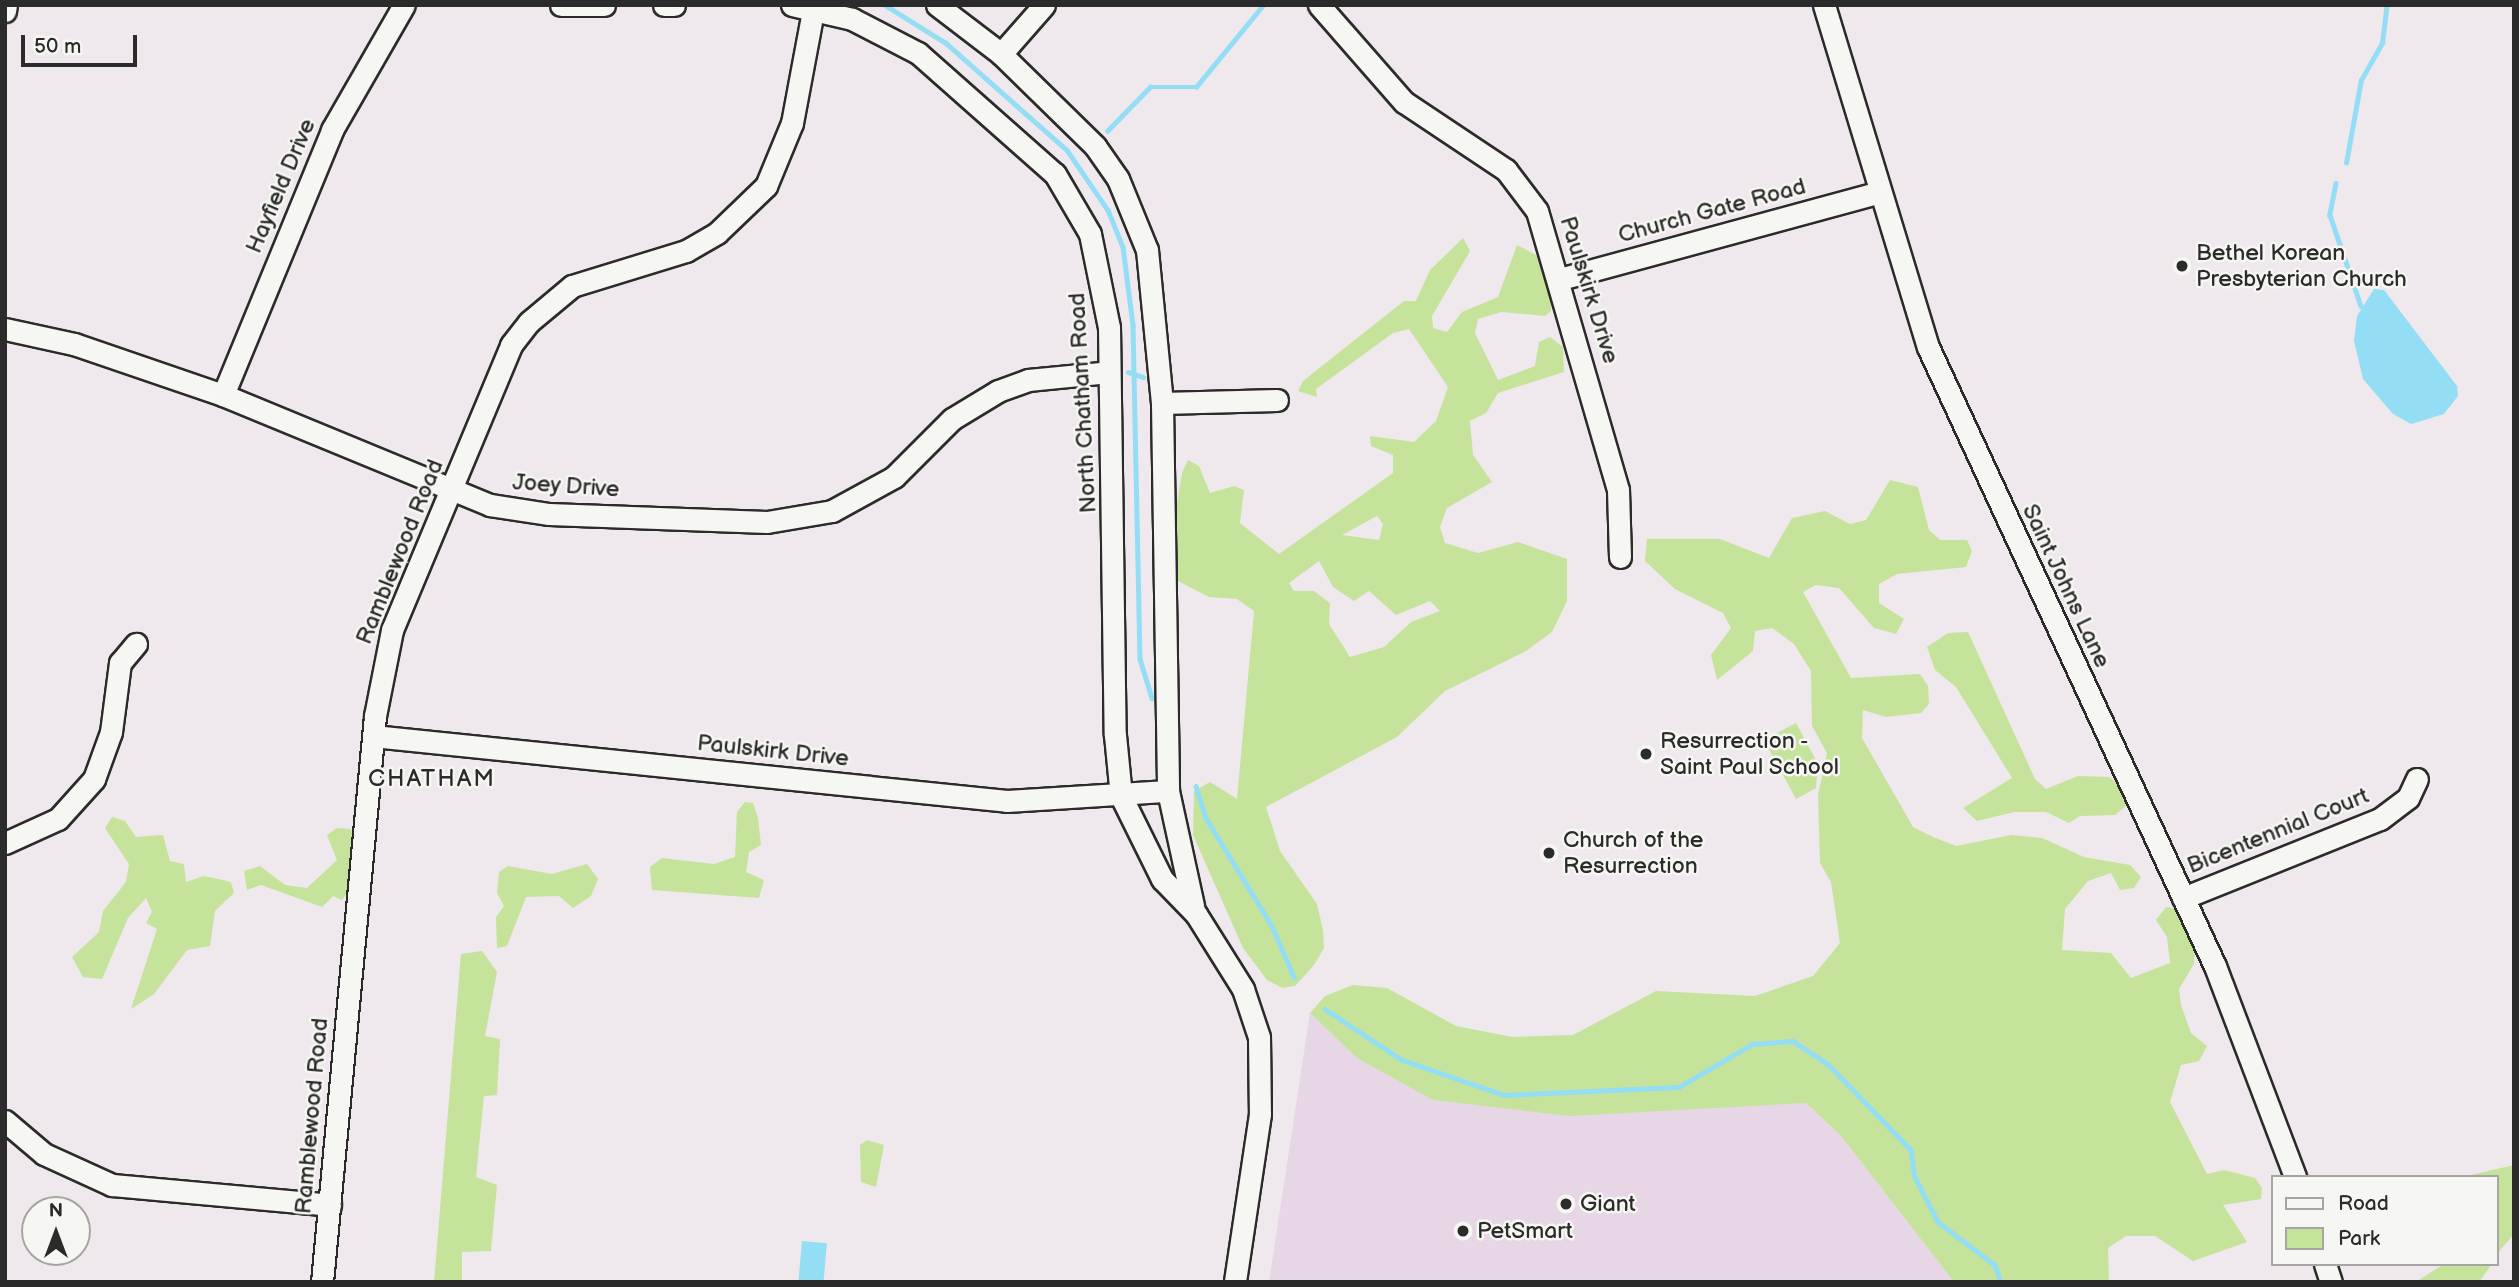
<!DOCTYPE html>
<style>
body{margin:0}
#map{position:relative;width:2519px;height:1287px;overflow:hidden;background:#efe8ed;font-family:"Balsamiq Sans",sans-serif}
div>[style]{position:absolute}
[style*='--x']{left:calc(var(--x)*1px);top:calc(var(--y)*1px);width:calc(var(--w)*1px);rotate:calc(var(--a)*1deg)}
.built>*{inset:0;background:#e7d7e6}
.green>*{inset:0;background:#c6e39b}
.water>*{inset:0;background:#93def4;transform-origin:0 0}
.stream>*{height:4.5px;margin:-2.25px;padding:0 2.25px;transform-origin:2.25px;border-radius:2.25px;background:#93def4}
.roads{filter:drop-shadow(2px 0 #2b2b2b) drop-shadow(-2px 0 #2b2b2b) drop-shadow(0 2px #2b2b2b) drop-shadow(0 -2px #2b2b2b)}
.minor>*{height:21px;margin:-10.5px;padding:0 10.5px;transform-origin:10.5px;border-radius:10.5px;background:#f6f6f2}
.dots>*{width:19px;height:19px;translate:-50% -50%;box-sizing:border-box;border:4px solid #f6f6f2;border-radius:50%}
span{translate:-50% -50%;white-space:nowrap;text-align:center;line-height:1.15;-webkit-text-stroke:5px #f6f6f2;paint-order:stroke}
.street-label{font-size:23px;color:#2b2b2b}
.poi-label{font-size:23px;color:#2b2b2b}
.left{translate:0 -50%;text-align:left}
.neighbourhood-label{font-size:24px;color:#2b2b2b;letter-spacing:2px}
.frame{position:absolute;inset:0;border:7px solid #2b2b2b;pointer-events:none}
.legend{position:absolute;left:2271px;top:1175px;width:228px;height:91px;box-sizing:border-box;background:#f6f6f2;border:2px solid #a5a5a2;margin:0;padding:9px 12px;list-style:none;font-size:21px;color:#2b2b2b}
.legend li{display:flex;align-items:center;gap:14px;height:35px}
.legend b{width:35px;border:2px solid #a5a5a2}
.north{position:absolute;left:21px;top:1196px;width:70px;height:70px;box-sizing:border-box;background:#f6f6f2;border:2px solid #a5a5a2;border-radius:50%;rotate:0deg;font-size:19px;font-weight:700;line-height:28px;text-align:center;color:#2b2b2b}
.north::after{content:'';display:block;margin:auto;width:24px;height:32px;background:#2b2b2b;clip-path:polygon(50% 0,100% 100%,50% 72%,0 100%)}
.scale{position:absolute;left:21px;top:35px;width:116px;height:32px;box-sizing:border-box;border:4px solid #2b2b2b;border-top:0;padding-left:9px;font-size:21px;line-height:24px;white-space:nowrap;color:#2b2b2b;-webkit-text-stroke:5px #f6f6f2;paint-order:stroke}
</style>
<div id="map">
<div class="built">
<div style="clip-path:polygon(1310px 1013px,1357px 1058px,1718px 1107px,1806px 1103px,1841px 1136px,1954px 1282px,1269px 1282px)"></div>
</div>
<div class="green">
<div style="clip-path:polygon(evenodd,1463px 238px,1470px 251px,1432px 316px,1433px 328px,1447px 332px,1462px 312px,1498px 297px,1517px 245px,1538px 256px,1551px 276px,1551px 311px,1545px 316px,1501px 312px,1478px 319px,1475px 333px,1498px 380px,1535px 366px,1539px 342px,1550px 337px,1563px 347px,1564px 372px,1498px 393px,1486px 413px,1470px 421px,1473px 455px,1492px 482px,1447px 508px,1440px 527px,1445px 543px,1478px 553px,1518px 542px,1567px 559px,1567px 601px,1552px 632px,1526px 651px,1445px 691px,1397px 737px,1266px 807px,1280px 851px,1317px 904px,1323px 930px,1324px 948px,1314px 965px,1295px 986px,1282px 988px,1267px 980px,1243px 948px,1193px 835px,1194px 791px,1210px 782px,1237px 799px,1254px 611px,1237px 599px,1209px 597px,1178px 581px,1170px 547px,1182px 473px,1188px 460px,1199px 466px,1210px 493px,1234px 486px,1244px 490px,1240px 523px,1279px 554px,1393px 473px,1393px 455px,1371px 446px,1370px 436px,1414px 442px,1436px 421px,1448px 387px,1409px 329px,1393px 333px,1316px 389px,1317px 397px,1298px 391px,1303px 381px,1404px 301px,1416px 301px,1430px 270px,1463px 238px,1377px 516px,1383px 524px,1379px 540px,1342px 535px,1377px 516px,1463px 238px,1319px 561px,1333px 587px,1354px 601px,1369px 591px,1396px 615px,1430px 601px,1440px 611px,1411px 622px,1384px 647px,1350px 657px,1329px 624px,1330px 603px,1314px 591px,1294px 591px,1289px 583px,1319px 561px)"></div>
<div style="clip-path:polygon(1890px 480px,1918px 487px,1929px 530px,1940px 540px,1967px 540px,1972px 551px,1966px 567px,1897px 574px,1879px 584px,1879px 603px,1904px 619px,1896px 634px,1874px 628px,1839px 588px,1816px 585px,1803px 592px,1851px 678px,1920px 674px,1928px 686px,1929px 704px,1921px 713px,1886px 717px,1863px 710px,1862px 738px,1913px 827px,1933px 837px,1956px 846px,2011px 835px,2042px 838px,2084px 857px,2130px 865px,2141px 877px,2134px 888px,2120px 890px,2111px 873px,2088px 881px,2065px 909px,2062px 950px,2111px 953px,2131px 978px,2170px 963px,2167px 937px,2156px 920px,2166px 907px,2184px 910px,2195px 948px,2194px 964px,2179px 989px,2181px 1005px,2191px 1033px,2207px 1046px,2199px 1061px,2181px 1065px,2170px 1102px,2207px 1174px,2224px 1170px,2255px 1178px,2262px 1188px,2261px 1199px,2223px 1205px,2247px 1242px,2193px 1261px,2155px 1236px,2126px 1236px,2108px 1248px,2109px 1282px,1954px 1282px,1841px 1136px,1806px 1103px,1570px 1116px,1433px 1100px,1357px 1058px,1310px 1013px,1325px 996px,1353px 985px,1387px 988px,1456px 1026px,1512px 1037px,1573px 1035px,1656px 991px,1755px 996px,1813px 976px,1840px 943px,1831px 882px,1820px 863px,1818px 795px,1827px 753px,1812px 726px,1811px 671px,1794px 644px,1772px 628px,1755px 631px,1753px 651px,1717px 680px,1711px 655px,1731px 628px,1723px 613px,1675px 589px,1645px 561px,1647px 539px,1720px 539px,1769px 558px,1792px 518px,1825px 511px,1850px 524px,1866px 520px)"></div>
<div style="clip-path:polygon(1968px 632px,2035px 779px,2046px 789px,2078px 776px,2109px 777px,2126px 790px,2127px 805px,2115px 815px,2080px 816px,2069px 823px,2046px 812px,2014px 812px,1977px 821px,1963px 808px,2012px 778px,1956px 687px,1935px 670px,1927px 647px,1948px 633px)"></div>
<div style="clip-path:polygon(1796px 723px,1818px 764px,1816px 788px,1796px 799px,1764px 740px)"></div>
<div style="clip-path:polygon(745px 802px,753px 803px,758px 818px,761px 845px,749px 852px,746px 872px,764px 880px,759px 898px,652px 890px,650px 867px,662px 858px,714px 864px,735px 857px,737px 812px)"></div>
<div style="clip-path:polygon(112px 817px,125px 821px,136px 837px,163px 835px,170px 861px,184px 864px,186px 882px,204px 876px,231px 882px,234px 893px,215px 911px,210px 946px,187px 950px,154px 994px,131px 1009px,157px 929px,146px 923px,152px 912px,146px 898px,128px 918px,102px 979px,83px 977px,72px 957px,99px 932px,103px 911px,126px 882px,129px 864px,105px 828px)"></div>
<div style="clip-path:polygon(337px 828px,351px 829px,356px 847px,350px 861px,356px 880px,342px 900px,333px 896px,322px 907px,261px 885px,247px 890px,244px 871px,260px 866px,285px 885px,307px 888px,337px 860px,327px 835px)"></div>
<div style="clip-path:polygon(587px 864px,598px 879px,591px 896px,573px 908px,559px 896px,526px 897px,507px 946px,497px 948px,496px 917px,504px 906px,497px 893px,499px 872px,508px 866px,552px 874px)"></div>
<div style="clip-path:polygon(482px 951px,497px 972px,485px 1036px,500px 1039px,497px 1095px,484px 1096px,476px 1177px,497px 1185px,491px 1251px,462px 1252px,462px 1282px,434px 1282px,461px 954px)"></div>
<div style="clip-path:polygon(867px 1140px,884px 1145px,876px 1187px,861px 1182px,860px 1145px)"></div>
<div style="clip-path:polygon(2514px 1165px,2514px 1234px,2496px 1255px,2496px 1177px,2462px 1177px)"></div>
<div style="clip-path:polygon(2444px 1264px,2492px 1264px,2479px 1282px,2416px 1282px)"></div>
</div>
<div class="water">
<div style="clip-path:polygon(2374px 289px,2384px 290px,2457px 386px,2458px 396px,2444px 414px,2411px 424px,2393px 414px,2363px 379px,2354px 341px,2357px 316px)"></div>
<div style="left:802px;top:1241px;width:25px;height:41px;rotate:5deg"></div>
</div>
<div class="stream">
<div style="--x:885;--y:5;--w:72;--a:31.9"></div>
<div style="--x:946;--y:43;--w:162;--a:41.5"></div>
<div style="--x:1067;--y:150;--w:73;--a:55.7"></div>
<div style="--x:1108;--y:210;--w:40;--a:68"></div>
<div style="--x:1123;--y:247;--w:79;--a:82.7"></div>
<div style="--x:1133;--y:325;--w:334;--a:88.8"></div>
<div style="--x:1140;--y:659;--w:41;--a:72.9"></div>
<div style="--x:1107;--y:131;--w:62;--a:-45.7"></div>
<div style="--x:1150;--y:87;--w:46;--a:0"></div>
<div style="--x:1196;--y:87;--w:106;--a:-50.7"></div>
<div style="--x:2346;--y:163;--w:84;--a:-79.8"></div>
<div style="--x:2361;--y:80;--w:43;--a:-60.4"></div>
<div style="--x:2382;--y:43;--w:38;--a:-83"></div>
<div style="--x:2336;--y:183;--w:33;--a:101"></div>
<div style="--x:2330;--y:215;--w:96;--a:71.2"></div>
<div style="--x:1128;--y:372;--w:16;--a:18"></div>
<div style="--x:1196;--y:786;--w:34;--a:73"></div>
<div style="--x:1206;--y:818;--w:127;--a:58.6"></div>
<div style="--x:1272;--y:926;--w:56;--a:66.7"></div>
<div style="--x:1325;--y:1009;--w:92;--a:33.5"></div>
<div style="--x:1402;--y:1060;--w:108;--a:18.9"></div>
<div style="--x:1504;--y:1095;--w:175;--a:-2.6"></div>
<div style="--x:1679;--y:1087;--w:85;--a:-30.5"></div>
<div style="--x:1752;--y:1044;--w:41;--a:-4.2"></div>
<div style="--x:1793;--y:1041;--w:42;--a:33.3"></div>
<div style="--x:1828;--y:1064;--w:120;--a:46"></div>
<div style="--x:1911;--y:1150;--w:27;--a:82"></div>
<div style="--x:1915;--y:1177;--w:51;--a:62.9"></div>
<div style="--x:1938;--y:1222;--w:71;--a:37"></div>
<div style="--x:1995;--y:1265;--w:18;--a:71"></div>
</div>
<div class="roads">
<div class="minor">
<div style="--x:561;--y:5;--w:43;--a:0"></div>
<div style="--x:664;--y:5;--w:10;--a:0"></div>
<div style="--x:792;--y:5;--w:62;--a:13.1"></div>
<div style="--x:852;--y:19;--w:74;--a:27.3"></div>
<div style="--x:918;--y:53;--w:183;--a:41.5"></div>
<div style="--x:1055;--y:174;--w:69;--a:59.7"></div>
<div style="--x:1090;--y:234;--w:95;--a:78.5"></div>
<div style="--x:1109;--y:327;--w:408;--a:89.2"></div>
<div style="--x:1115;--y:735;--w:61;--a:84.4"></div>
<div style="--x:1121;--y:796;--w:93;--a:63.7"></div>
<div style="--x:1162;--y:879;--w:49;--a:45.8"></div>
<div style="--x:1196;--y:914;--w:89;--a:57.9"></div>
<div style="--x:1243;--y:989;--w:51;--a:71.6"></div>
<div style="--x:1259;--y:1037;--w:77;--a:89.3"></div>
<div style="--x:1260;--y:1114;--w:170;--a:98.5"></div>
<div style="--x:937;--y:5;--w:81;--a:37.4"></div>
<div style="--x:1001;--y:54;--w:132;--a:44.4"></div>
<div style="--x:1095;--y:146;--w:40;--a:55.1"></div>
<div style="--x:1118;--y:179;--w:77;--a:67.8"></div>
<div style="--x:1147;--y:250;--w:154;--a:84.4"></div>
<div style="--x:1162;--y:403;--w:388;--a:89.1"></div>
<div style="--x:1168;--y:791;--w:118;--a:77.7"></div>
<div style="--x:1319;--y:5;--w:129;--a:48.8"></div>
<div style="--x:1404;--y:102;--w:123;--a:33.7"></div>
<div style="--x:1506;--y:170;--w:51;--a:52.9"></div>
<div style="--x:1537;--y:211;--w:291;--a:73.8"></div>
<div style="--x:1618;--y:490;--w:67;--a:88.3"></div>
<div style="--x:1824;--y:5;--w:357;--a:73.1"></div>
<div style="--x:1928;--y:347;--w:682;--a:65.13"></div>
<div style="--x:2215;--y:966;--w:226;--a:69.2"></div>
<div style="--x:5;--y:11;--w:6;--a:-81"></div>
<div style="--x:1001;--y:54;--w:65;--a:-48.7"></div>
<div style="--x:1560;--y:279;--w:328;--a:-15.2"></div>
<div style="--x:5;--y:329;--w:71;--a:12.3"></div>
<div style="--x:74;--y:344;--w:157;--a:18.9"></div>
<div style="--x:223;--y:395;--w:289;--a:22.4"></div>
<div style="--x:490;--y:505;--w:60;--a:8.7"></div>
<div style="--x:549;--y:514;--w:218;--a:2.1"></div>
<div style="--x:767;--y:522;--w:66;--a:-9.6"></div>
<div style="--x:832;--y:511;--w:71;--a:-28.7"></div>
<div style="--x:894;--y:477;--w:82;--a:-45"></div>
<div style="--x:952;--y:419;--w:54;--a:-31.3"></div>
<div style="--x:998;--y:391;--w:32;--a:-20"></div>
<div style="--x:1028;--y:380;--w:81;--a:-5.6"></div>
<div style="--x:223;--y:395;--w:287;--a:-67.6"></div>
<div style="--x:332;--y:130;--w:144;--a:-60.1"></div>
<div style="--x:1162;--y:403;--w:115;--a:-1.5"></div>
<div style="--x:373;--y:736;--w:637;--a:5.85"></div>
<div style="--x:1007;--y:801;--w:161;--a:-3.6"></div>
<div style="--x:5;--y:843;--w:58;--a:-24.4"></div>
<div style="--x:58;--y:819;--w:54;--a:-48"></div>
<div style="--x:94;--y:779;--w:50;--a:-70.1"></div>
<div style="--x:111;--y:732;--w:70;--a:-82.6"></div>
<div style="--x:120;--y:663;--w:25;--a:-50"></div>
<div style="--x:2183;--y:898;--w:212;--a:-21.9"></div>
<div style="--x:2380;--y:819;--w:35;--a:-37"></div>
<div style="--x:2408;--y:798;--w:21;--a:-65"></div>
<div style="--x:5;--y:1121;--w:51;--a:40.2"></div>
<div style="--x:44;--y:1154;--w:75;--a:24.5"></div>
<div style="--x:112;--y:1185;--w:219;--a:5.2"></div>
<div style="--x:2325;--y:1264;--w:19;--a:72"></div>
<div style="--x:322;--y:1282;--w:568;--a:-84.65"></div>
<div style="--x:375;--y:716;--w:88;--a:-78.8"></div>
<div style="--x:392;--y:630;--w:309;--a:-67.3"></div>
<div style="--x:511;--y:345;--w:29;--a:-52"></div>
<div style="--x:529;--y:322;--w:56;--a:-39.9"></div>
<div style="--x:572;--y:286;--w:119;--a:-17.1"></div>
<div style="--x:686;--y:251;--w:36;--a:-30"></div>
<div style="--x:717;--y:233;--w:68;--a:-43.8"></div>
<div style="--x:766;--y:186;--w:68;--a:-67.6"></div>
<div style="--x:792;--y:123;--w:120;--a:-79.4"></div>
</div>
</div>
<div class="dots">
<div style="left:2182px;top:266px;background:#2b2b2b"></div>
<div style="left:1646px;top:754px;background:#2b2b2b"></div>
<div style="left:1549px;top:853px;background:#2b2b2b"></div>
<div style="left:1566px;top:1204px;background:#2b2b2b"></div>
<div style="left:1463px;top:1231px;background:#2b2b2b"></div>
</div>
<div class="street-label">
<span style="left:281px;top:186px;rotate:-67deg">Hayfield Drive</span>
<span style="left:1712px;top:211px;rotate:-15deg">Church Gate Road</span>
<span style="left:1589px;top:290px;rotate:73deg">Paulskirk Drive</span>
<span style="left:1083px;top:403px;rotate:-93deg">North Chatham Road</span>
<span style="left:566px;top:486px;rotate:4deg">Joey Drive</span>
<span style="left:400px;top:552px;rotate:-68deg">Ramblewood Road</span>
<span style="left:2066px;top:586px;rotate:65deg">Saint Johns Lane</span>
<span style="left:773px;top:751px;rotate:6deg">Paulskirk Drive</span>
<span style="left:2278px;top:831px;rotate:-22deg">Bicentennial Court</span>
<span style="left:312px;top:1116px;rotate:-85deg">Ramblewood Road</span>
</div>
<div class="poi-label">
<span class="left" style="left:2196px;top:266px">Bethel Korean<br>Presbyterian Church</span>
<span class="left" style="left:1660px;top:754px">Resurrection -<br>Saint Paul School</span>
<span class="left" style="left:1563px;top:853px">Church of the<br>Resurrection</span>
<span class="left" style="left:1580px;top:1204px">Giant</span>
<span class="left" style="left:1477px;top:1231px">PetSmart</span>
</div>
<div class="neighbourhood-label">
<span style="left:432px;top:779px">CHATHAM</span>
</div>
<div class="frame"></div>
<ul class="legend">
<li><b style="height:9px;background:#f6f6f2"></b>Road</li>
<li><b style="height:19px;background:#c6e39b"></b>Park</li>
</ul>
<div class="north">N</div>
<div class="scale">50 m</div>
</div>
